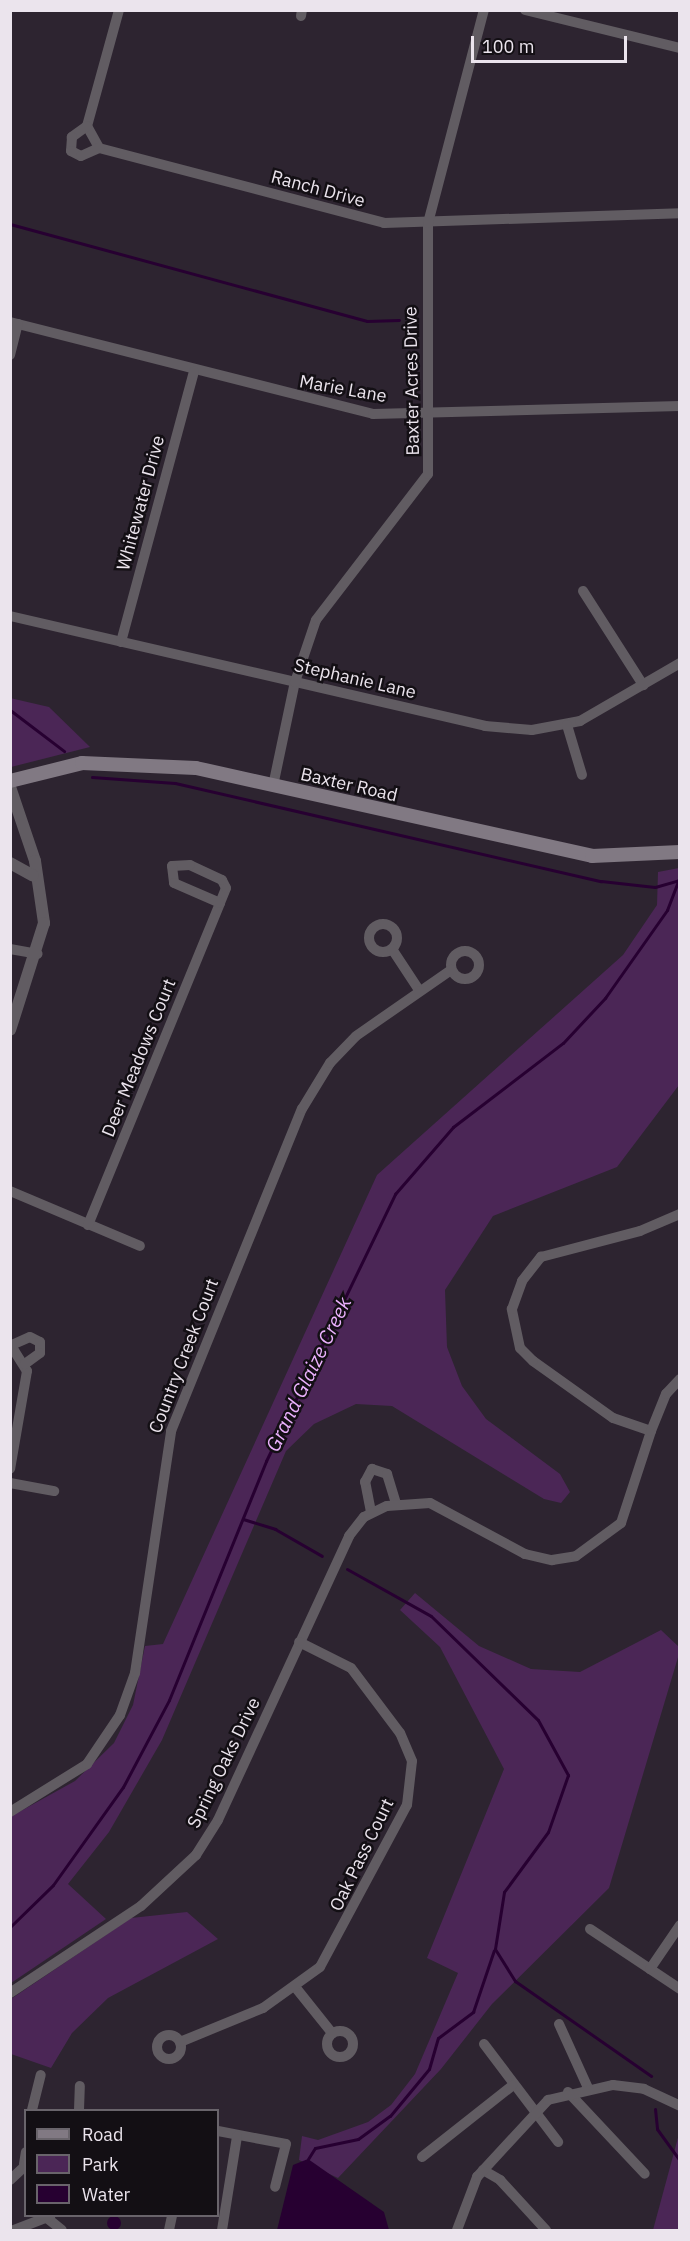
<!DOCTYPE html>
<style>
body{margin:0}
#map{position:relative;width:690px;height:2241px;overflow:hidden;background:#2d2430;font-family:"IBM Plex Sans",sans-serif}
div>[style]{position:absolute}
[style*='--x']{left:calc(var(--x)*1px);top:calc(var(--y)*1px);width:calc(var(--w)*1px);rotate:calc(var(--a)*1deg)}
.green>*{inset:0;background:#4b2656}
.water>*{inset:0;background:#270031}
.round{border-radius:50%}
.stream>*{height:3px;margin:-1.5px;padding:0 1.5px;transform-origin:1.5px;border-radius:1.5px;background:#270031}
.minor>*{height:10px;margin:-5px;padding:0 5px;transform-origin:5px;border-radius:5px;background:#615c62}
.minor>.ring{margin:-5px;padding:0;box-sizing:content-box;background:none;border:10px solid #615c62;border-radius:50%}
.tertiary>*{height:12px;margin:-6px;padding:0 6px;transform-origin:6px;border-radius:6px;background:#615c62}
.secondary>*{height:14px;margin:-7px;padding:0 7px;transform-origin:7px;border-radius:7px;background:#817983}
span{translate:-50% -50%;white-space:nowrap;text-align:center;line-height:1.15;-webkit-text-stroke:5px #130f14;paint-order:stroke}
.street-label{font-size:18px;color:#ebe4ed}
.water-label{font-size:20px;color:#ebb1fd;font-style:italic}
.frame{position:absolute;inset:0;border:12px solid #ebe4ed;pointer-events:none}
.legend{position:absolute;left:24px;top:2109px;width:195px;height:108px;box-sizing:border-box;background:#130f14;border:2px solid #69646b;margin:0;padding:8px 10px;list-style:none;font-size:18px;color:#ebe4ed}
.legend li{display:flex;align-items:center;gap:12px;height:30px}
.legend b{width:30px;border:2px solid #69646b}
.scale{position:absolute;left:471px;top:36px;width:156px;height:27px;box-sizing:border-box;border:3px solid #ebe4ed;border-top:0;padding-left:8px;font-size:18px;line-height:21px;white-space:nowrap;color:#ebe4ed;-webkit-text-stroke:4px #130f14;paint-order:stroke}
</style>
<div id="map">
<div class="green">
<div style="clip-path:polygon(10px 698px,49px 707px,90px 747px,11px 767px)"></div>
<div style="clip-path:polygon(679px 868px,679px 1085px,617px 1167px,493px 1216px,445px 1290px,447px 1347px,462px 1386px,486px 1419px,560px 1474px,570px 1492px,561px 1503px,544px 1499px,392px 1406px,356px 1404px,314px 1424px,286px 1451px,162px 1740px,109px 1832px,68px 1884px,106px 1919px,11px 1983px,10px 1817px,75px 1781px,114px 1743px,133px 1705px,145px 1646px,163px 1644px,377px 1175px,623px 955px,657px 905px,658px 872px)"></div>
<div style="clip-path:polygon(415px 1593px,479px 1646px,531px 1669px,580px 1672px,661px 1630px,679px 1647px,679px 1654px,609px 1888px,492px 2004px,441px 2069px,338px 2178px,299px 2160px,302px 2136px,318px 2140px,368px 2122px,391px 2105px,415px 2074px,458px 1973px,427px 1958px,504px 1769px,440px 1647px,400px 1610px)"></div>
<div style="clip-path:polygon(187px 1912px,218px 1939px,108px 1998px,72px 2033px,51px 2068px,11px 2054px,11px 1999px,131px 1918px)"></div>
<div style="clip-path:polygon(679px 2134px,679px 2230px,653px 2230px)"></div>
</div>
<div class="water">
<div style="clip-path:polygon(308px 2159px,384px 2212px,389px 2230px,277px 2230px,293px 2165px)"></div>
<div class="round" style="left:107px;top:2216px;width:14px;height:14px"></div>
</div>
<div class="stream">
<div style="--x:10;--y:224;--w:370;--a:15.2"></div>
<div style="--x:367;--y:321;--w:32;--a:-2"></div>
<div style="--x:10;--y:710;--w:68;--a:37.2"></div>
<div style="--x:92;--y:777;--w:83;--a:4.1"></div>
<div style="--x:175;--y:783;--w:437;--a:13"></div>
<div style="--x:601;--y:881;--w:54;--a:6.3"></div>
<div style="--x:655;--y:887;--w:25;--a:-16"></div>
<div style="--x:243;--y:1519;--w:34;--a:17"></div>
<div style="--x:275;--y:1529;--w:54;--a:29.9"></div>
<div style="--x:347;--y:1569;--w:96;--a:29.2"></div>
<div style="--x:431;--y:1616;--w:149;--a:44.2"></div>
<div style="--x:538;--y:1720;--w:63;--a:61.4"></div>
<div style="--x:568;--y:1775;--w:60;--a:109.3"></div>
<div style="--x:548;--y:1832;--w:74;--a:126.3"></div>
<div style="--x:504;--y:1892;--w:58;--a:99"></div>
<div style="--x:495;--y:1949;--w:38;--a:58"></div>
<div style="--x:515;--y:1981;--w:166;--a:34.9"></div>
<div style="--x:10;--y:1927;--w:60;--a:-44.3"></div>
<div style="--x:53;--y:1885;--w:120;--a:-54.5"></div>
<div style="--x:123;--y:1787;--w:98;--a:-62.1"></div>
<div style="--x:169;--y:1700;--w:258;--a:-67.9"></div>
<div style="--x:266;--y:1461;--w:297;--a:-64.2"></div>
<div style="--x:395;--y:1194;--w:89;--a:-49.1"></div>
<div style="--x:453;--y:1127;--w:138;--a:-37.4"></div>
<div style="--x:563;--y:1043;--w:62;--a:-47"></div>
<div style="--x:605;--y:998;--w:108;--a:-54.8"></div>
<div style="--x:667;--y:910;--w:36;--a:-69"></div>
<div style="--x:655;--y:2109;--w:20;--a:84"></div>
<div style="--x:657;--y:2129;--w:39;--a:54"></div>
<div style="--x:308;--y:2159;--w:13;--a:-58"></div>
<div style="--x:315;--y:2148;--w:44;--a:-11.8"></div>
<div style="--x:358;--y:2139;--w:39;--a:-36"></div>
<div style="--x:390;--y:2116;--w:61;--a:-50.3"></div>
<div style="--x:429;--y:2069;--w:32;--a:-74"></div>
<div style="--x:438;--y:2038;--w:44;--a:-36.6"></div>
<div style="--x:473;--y:2012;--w:65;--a:-71.3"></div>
</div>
<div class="minor">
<div style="--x:119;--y:10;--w:120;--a:105.4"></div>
<div style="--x:87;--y:126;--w:25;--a:61"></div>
<div style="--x:99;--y:148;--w:295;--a:14.7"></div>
<div style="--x:384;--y:223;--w:296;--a:-1.9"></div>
<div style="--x:525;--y:10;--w:160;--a:13.8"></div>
<div style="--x:301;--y:16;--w:6;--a:-81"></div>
<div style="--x:87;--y:126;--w:19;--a:144"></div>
<div style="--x:72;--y:137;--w:14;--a:94"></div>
<div style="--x:71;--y:151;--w:11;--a:27"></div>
<div style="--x:81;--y:156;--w:20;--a:-24"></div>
<div style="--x:10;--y:322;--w:374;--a:14.2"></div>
<div style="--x:373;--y:414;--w:307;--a:-1.5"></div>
<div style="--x:10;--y:355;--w:32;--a:-76"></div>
<div style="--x:583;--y:591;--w:112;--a:57.4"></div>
<div style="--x:10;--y:616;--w:488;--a:13"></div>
<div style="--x:485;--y:726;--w:47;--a:4.9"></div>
<div style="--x:532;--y:730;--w:49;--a:-10.6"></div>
<div style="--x:580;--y:721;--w:116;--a:-30.1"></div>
<div style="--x:121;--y:642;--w:280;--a:-74.9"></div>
<div style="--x:567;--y:725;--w:52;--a:73.3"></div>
<div style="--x:273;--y:786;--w:106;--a:-78.1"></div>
<div style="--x:295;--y:682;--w:65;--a:-71.3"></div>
<div style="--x:316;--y:620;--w:184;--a:-52.5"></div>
<div style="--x:428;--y:474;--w:251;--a:-90"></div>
<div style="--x:428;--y:223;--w:220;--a:-75.3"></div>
<div class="ring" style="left:369px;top:924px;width:18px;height:18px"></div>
<div style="--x:10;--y:949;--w:28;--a:10"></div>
<div style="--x:392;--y:949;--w:49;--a:56.6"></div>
<div class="ring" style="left:451px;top:951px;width:18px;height:18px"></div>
<div style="--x:10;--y:1191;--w:141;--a:22.9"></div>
<div style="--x:88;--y:1225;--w:348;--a:-67.7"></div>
<div style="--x:220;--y:903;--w:16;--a:-68"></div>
<div style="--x:226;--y:888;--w:9;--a:-117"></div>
<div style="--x:222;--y:880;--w:35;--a:-155"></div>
<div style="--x:190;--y:865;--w:18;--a:177"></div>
<div style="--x:172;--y:866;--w:17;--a:83"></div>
<div style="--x:174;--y:883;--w:50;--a:23.5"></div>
<div style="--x:10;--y:1344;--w:32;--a:58"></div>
<div style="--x:27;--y:1371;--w:99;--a:99.8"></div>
<div style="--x:14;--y:1344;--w:17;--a:-24"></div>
<div style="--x:30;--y:1337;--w:11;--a:27"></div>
<div style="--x:40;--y:1342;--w:11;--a:90"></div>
<div style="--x:40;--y:1353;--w:19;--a:144"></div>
<div style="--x:651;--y:1431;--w:40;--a:-161.1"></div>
<div style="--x:613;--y:1418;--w:98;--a:-144.5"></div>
<div style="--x:533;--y:1361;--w:18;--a:-135"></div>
<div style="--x:520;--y:1348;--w:40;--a:-102"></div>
<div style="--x:512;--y:1309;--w:30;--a:-70"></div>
<div style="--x:522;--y:1281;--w:31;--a:-52"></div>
<div style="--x:541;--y:1257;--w:102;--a:-14.7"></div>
<div style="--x:640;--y:1231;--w:43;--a:-23"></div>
<div style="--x:10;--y:1483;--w:45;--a:10.3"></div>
<div style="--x:371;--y:1512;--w:31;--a:-101"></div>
<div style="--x:365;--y:1482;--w:15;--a:-62"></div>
<div style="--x:372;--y:1469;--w:16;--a:18"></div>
<div style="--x:387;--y:1474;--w:31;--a:73"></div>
<div style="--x:10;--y:1812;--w:91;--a:-31.9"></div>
<div style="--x:87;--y:1764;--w:59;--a:-56"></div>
<div style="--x:120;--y:1715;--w:45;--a:-70.3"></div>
<div style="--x:135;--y:1673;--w:245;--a:-81.5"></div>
<div style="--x:171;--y:1431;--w:348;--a:-67.9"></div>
<div style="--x:302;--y:1109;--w:54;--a:-58.7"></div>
<div style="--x:330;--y:1063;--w:37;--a:-46"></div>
<div style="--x:356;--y:1036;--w:116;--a:-34.8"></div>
<div style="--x:590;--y:1929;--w:108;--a:33.7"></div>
<div style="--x:650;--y:1969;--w:53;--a:-55.7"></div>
<div style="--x:296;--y:1988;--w:58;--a:51.3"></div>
<div style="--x:10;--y:1993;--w:157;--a:-33.6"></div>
<div style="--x:141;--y:1906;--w:75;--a:-42.8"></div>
<div style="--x:196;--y:1855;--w:41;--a:-57.8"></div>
<div style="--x:218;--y:1820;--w:313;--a:-65.2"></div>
<div style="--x:349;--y:1536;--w:24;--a:-52"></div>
<div style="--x:364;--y:1517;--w:25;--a:-26"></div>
<div style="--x:387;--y:1506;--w:43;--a:-4"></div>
<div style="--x:430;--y:1503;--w:108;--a:28.2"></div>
<div style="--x:525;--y:1554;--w:28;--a:13"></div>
<div style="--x:552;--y:1560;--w:24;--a:-9"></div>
<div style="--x:576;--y:1556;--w:56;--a:-36.3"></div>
<div style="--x:621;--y:1523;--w:97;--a:-71.9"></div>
<div style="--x:651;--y:1431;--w:40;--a:-68"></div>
<div style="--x:666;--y:1394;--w:21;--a:-47"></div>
<div style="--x:559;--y:2024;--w:70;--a:65.6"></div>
<div class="ring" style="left:327px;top:2031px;width:16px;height:16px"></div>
<div class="ring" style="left:157px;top:2035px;width:14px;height:14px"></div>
<div style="--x:180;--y:2042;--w:90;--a:-22.3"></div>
<div style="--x:263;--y:2008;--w:70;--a:-35.7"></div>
<div style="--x:320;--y:1967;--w:184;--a:-61.8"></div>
<div style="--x:407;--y:1805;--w:44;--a:-83.5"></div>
<div style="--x:412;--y:1761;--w:30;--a:-113"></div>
<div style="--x:400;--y:1733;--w:81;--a:-127"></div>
<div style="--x:351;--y:1668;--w:58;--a:-153.4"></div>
<div style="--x:484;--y:2044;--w:123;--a:52.9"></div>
<div style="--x:568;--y:2092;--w:112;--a:46.8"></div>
<div style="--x:32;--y:2110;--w:36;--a:-76"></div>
<div style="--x:79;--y:2110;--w:24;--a:-88"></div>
<div style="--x:218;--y:2131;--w:69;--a:10.8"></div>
<div style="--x:286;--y:2144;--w:44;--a:104.3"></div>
<div style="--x:422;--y:2157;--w:115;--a:-38.3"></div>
<div style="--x:24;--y:2164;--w:12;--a:-81"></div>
<div style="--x:483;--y:2170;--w:20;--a:30"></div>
<div style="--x:500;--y:2180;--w:68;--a:47.4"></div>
<div style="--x:10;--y:2180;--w:22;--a:-43"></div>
<div style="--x:47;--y:2218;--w:19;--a:39"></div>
<div style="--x:14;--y:2230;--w:39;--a:-21"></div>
<div style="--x:169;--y:2230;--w:14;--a:-78"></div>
<div style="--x:222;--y:2230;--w:95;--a:-80.9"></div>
<div style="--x:457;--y:2230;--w:57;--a:-69.3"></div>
<div style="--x:477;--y:2177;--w:105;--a:-47.3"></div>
<div style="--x:548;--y:2100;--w:67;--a:-13"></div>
<div style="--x:613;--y:2085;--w:31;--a:7"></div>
<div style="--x:644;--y:2089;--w:40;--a:25"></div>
</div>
<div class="tertiary">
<div style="--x:10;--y:787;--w:78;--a:71.3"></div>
<div style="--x:35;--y:861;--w:63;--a:81.7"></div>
<div style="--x:44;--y:923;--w:112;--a:107.6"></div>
<div style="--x:10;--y:863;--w:26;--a:29"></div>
</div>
<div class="secondary">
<div style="--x:10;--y:781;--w:74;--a:-14"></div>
<div style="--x:82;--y:763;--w:114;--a:2.5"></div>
<div style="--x:196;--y:768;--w:406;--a:12.5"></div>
<div style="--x:592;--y:856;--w:88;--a:-2.6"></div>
</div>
<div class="street-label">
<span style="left:318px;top:189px;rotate:15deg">Ranch Drive</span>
<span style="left:412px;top:381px;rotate:-91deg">Baxter Acres Drive</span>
<span style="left:343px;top:389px;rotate:10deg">Marie Lane</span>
<span style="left:141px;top:503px;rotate:-75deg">Whitewater Drive</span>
<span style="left:355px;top:679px;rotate:13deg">Stephanie Lane</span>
<span style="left:349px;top:785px;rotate:13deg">Baxter Road</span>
<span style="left:139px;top:1058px;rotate:-68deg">Deer Meadows Court</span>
<span style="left:184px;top:1356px;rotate:-69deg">Country Creek Court</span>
<span style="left:224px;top:1763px;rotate:-64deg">Spring Oaks Drive</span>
<span style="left:362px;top:1855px;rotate:-64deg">Oak Pass Court</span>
</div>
<div class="water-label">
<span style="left:308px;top:1374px;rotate:-64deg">Grand Glaize Creek</span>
</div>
<div class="frame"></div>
<ul class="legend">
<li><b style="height:8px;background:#817983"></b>Road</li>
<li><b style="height:16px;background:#4b2656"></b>Park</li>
<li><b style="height:16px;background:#270031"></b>Water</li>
</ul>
<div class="scale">100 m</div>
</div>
